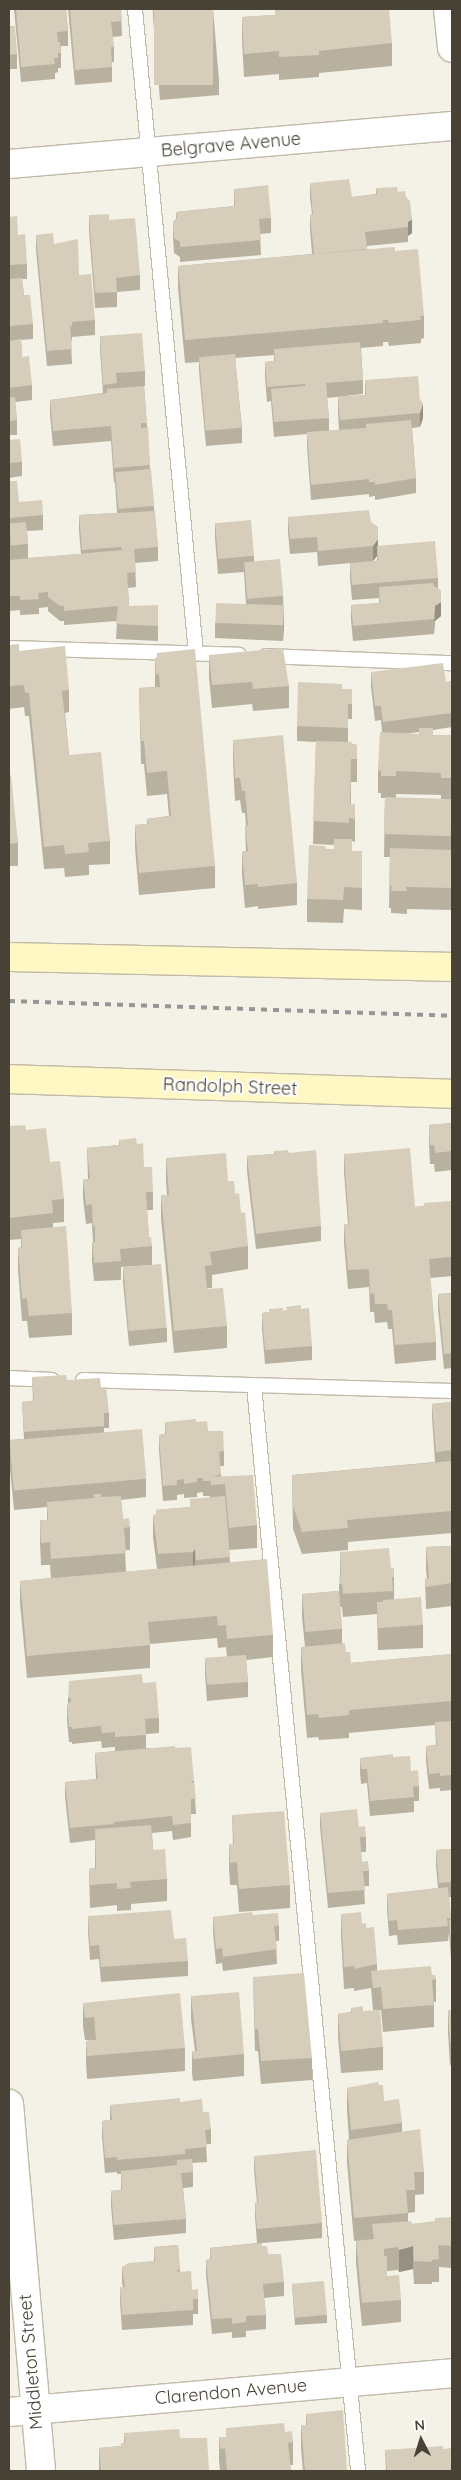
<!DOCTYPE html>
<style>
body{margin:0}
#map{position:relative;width:461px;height:2480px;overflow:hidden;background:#f4f1e6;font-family:Quicksand,sans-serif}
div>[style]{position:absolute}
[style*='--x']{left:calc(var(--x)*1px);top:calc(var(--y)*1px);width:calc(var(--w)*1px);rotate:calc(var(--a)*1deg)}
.roads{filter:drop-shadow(1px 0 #c0baa8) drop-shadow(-1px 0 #c0baa8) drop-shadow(0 1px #c0baa8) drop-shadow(0 -1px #c0baa8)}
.lane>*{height:14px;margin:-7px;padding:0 7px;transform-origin:7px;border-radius:7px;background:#fff}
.street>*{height:28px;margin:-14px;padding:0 14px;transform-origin:14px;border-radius:14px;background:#fff}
.secondary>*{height:28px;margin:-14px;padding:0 14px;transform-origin:14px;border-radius:14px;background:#fff7c4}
.rail>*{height:4px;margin-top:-2px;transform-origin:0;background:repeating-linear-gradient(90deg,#969696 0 6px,transparent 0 12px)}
.wall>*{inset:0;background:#b8b1a0}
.shaded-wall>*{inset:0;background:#969082}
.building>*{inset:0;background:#d6ceba;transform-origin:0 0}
span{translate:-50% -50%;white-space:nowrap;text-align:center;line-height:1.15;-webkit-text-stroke:4px #fff;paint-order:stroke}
.street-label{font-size:18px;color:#474235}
.frame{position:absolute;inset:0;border:10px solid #474235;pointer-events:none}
.north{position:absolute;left:396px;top:2415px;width:50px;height:50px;-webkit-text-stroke:4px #fff;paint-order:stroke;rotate:355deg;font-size:14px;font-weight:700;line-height:20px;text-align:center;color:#474235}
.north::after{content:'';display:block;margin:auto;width:18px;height:22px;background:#474235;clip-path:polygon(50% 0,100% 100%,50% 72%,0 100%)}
</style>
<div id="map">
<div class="roads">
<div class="lane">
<div style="--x:135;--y:9;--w:647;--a:84.59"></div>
<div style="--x:9;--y:648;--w:230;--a:1.7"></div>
<div style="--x:266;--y:656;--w:186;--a:2.2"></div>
<div style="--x:9;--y:1378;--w:43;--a:2.7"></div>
<div style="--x:83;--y:1380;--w:369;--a:1.7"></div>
<div style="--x:254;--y:1386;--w:1090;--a:84.52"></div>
</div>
<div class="street">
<div style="--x:448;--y:9;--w:39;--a:84"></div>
<div style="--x:9;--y:164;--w:445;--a:-4.9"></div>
<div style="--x:9;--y:2104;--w:368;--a:85"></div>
<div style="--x:9;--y:2412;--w:445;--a:-5"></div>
</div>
<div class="secondary">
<div style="--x:9;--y:957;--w:443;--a:1.3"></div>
<div style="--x:9;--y:1079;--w:443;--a:1.9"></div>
</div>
</div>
<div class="rail">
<div style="--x:9;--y:1001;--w:443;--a:1.9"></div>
</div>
<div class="wall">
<div style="clip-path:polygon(14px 9px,66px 9px,68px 31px,68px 46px,61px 46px,61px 68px,58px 68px,58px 72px,55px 73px,55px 79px,21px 82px)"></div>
<div style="clip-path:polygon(68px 9px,121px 9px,122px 36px,112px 37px,114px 47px,114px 62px,112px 62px,112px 82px,75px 85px)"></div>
<div style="clip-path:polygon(153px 9px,213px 9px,219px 80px,219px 95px,160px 100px,153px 17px)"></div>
<div style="clip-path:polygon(275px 15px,392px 43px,392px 66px,319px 73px,319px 77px,279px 80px,279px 74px,244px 77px,242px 40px,242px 17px)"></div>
<div style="clip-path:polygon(9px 26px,17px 54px,17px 69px,9px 69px)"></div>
<div style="clip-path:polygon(310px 183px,352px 197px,376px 194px,376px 188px,398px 192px,406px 197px,412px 233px,408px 236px,408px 242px,367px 246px,367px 249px,395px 251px,424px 316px,424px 338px,421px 339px,421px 343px,389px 346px,388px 342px,383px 342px,383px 346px,361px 348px,363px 380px,363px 394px,327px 398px,329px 418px,329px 431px,339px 430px,338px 412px,338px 397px,365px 395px,365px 380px,420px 400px,423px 418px,420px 427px,412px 428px,416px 478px,416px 493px,375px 500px,375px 496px,369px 497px,369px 494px,311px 500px,307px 447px,307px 434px,274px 437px,271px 401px,267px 402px,265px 377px,265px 362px,274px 361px,274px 355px,235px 358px,242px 428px,242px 443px,206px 446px,199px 371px,199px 362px,185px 363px,178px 288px,178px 266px,312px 254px,310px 229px,310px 215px,312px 214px,310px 198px)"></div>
<div style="clip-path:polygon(234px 189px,271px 218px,271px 233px,260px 234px,261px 255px,180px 262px,180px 257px,174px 253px,173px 237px,173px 222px,176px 219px,176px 212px,234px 206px)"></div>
<div style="clip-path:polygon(89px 215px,109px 220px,140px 275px,140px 290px,117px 292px,117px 307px,95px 308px,89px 230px)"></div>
<div style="clip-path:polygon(9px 217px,18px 235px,27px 264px,27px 279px,22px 279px,24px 295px,33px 324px,33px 339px,21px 340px,22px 357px,32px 385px,32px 400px,15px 402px,17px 420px,17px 435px,9px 435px)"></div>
<div style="clip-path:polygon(36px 235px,54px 244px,79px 275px,95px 320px,95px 335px,72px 337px,72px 341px,71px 341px,72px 364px,47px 366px,36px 250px)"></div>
<div style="clip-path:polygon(100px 336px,145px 371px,145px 386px,144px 386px,147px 427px,150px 469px,158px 547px,158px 561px,135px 563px,136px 587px,128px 588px,129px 606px,158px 620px,158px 641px,116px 639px,117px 621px,64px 625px,64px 621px,60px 621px,48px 611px,48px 607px,39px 608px,39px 614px,20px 615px,20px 610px,10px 611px,9px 603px,9px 481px,19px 502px,43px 515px,43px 530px,27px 531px,28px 544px,28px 558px,81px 554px,79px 530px,79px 515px,117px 513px,115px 482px,114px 483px,111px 441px,53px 446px,50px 415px,50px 400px,103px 393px,100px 351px)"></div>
<div style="clip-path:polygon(9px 440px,22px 462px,22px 476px,9px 478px)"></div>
<div style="clip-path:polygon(evenodd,288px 517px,371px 522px,378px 546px,438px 578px,438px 589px,441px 616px,435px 621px,434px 634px,353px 641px,351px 620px,351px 605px,379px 603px,379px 598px,352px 600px,350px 578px,350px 563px,318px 566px,317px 552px,290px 554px,288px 532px,288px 517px,377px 556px,377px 561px,353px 563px,373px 561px,377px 556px)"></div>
<div style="clip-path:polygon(215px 523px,254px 556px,254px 562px,283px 596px,284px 620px,283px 641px,215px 638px,215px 623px,246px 604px,244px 572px,218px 574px,215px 538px)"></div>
<div style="clip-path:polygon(9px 645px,19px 651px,69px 690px,69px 712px,65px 713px,69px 755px,110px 841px,110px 864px,89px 865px,89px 875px,65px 877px,64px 868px,44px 869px,29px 716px,25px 716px,24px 707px,9px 709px)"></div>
<div style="clip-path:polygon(209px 655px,289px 686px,289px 708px,253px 711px,252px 704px,212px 708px,209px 678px)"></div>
<div style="clip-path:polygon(155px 658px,215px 866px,215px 888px,139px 895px,135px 848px,135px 825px,147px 824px,147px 819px,169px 816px,167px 794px,147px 796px,144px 764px,141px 764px,139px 688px,155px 687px)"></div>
<div style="clip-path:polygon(evenodd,371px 672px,446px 682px,452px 681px,452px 727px,433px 730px,433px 735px,452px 735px,452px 915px,451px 915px,451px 910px,407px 909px,407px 914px,391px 913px,391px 908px,389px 908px,390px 857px,384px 857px,385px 798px,381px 798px,381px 793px,378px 793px,378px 770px,382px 732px,381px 720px,375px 721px,371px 687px,371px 672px,419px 732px,419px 734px,405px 734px,419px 732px,371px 672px,396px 794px,441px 795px,441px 799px,396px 798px,396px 794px)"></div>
<div style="clip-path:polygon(342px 689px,352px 689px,352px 719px,348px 719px,348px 742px,352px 744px,357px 745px,357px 782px,351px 782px,351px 804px,355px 804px,355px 842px,352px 841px,352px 851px,362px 873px,362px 910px,344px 909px,343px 923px,307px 922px,307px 899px,326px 849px,334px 849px,334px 845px,313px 844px,316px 742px,297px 741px,297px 726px)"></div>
<div style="clip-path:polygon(233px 740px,297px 883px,297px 905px,258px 909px,258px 906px,245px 908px,242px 874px,242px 852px,246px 851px,245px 826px,246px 826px,245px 813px,242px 813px,240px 800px,235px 801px,233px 762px)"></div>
<div style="clip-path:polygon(9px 775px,18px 843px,18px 866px,9px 866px)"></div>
<div style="clip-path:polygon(452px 1123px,452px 1170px,435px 1172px,434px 1164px,430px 1164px,429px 1144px,429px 1125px)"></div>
<div style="clip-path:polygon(9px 1126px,26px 1130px,50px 1162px,64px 1199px,64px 1222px,53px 1223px,53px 1227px,72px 1313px,72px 1335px,29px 1338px,27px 1321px,22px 1321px,18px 1270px,18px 1248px,21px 1247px,21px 1239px,9px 1240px)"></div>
<div style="clip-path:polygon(119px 1140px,137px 1144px,144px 1167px,153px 1192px,153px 1210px,147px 1210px,149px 1237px,152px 1246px,152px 1265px,121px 1267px,121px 1280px,94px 1281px,92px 1261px,92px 1242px,93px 1242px,92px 1223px,86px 1224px,83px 1198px,83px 1179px,88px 1179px,87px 1148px,119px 1145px)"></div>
<div style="clip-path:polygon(274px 1151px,289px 1153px,321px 1226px,321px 1241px,256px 1249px,247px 1171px,247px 1156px,274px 1154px)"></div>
<div style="clip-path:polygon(344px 1154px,415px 1207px,424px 1206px,452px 1201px,452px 1276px,430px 1278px,436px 1342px,436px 1360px,395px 1364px,392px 1329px,388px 1329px,387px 1322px,375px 1323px,374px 1312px,370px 1312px,369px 1287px,348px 1289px,344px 1243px,344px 1224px,348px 1224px,344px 1172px)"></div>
<div style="clip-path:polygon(166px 1158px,228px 1181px,235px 1194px,241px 1213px,248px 1246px,248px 1269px,212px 1275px,212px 1288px,207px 1288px,227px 1326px,227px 1348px,174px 1353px,161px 1218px,161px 1195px,167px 1195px,166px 1181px)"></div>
<div style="clip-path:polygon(123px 1268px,167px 1328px,167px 1342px,129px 1346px,123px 1282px)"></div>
<div style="clip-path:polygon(452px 1293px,452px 1368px,444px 1369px,438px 1309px,438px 1294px)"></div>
<div style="clip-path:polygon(301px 1309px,312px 1346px,312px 1360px,265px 1364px,262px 1328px,262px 1313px)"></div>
<div style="clip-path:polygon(32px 1377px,67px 1380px,101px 1388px,109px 1413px,109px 1428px,104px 1428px,104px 1432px,146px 1479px,146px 1497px,121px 1500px,123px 1519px,130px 1527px,130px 1550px,125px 1550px,126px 1572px,157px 1569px,153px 1537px,153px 1515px,156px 1515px,156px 1510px,190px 1507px,210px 1497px,210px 1496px,203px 1496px,203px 1492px,197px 1493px,197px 1497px,184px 1498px,184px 1494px,177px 1495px,177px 1500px,163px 1501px,159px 1450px,159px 1435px,165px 1434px,165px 1422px,196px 1422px,208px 1431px,224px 1451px,224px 1466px,220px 1466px,221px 1476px,257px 1525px,257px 1548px,229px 1550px,230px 1563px,273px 1635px,273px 1657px,246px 1660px,248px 1682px,248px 1697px,207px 1701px,205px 1674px,205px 1660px,227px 1657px,226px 1647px,218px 1648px,217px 1638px,150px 1644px,150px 1668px,27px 1678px,20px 1603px,20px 1581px,51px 1578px,50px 1565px,41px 1565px,40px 1543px,40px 1520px,47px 1520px,47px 1507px,14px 1510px,9px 1459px,9px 1440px,24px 1439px,22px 1402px,33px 1401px)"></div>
<div style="clip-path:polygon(452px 1402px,452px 1533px,348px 1542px,348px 1550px,302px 1554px,293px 1529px,292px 1475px,435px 1462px,432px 1418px,432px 1404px)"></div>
<div style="clip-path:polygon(452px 1546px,452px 1606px,426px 1609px,425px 1579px,427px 1578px,426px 1570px,426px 1547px)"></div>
<div style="clip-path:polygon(340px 1552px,391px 1569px,394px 1568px,394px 1599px,423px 1625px,423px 1648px,378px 1650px,377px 1614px,343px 1617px,342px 1607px,340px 1607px,342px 1629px,342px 1644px,351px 1663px,452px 1654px,452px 1790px,440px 1791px,440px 1788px,429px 1789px,426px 1761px,426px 1746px,436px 1745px,435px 1725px,349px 1733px,349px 1738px,319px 1740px,318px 1737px,307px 1738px,301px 1670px,301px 1647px,305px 1647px,302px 1617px,302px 1594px,339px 1591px,339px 1577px,340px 1577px)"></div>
<div style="clip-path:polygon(143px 1683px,159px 1718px,159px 1733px,146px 1734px,146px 1748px,175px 1748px,194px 1781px,196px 1814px,191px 1814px,191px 1837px,173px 1840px,172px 1831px,152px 1833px,153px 1850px,167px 1879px,167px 1901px,131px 1904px,131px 1910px,117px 1911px,117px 1905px,90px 1908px,89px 1869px,95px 1868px,95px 1840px,70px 1843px,65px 1797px,65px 1782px,96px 1779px,95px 1753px,115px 1751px,115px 1747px,102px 1748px,101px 1741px,72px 1744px,72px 1742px,69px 1742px,67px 1720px,67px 1705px,68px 1704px,68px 1698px)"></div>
<div style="clip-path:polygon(393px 1757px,411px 1771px,419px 1786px,419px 1801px,414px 1801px,414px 1812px,370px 1816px,367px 1783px,361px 1784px,360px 1773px,360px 1758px)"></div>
<div style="clip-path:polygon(320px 1813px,359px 1827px,366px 1837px,366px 1852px,361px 1852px,362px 1862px,369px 1871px,369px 1886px,364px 1886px,365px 1904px,328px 1908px,320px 1827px)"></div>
<div style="clip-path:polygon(232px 1815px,290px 1885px,290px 1908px,239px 1912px,237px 1885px,230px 1885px,229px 1867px,229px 1844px,233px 1844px)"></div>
<div style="clip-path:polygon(452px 1849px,452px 1897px,449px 1897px,451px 1919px,452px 1919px,452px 1959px,451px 1959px,449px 1933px,448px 1941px,398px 1945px,397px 1935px,389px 1936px,387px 1909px,387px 1894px,438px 1888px,436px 1865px,436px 1850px)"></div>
<div style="clip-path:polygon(341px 1914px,362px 1924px,366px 1928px,377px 1964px,377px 1971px,432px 1975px,436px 1979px,436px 2002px,434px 2002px,434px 2027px,383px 2032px,381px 2010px,373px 2010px,371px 1988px,354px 1991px,354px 1988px,344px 1989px,341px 1937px)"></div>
<div style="clip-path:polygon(253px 1915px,279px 1926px,279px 1941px,276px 1941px,277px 1964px,223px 1971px,222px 1963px,216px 1964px,213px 1932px,213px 1917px)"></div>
<div style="clip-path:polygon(88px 1916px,174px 1939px,188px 1961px,188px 1976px,101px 1982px,99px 1959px,90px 1960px,88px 1931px)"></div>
<div style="clip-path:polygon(253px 1977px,312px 2058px,312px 2080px,261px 2084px,258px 2051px,255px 2051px)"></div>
<div style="clip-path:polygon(191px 1996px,244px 2054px,244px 2076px,193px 2081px,192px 2074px,192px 2051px,195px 2051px,191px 2019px)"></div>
<div style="clip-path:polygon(83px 2003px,185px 2048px,185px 2071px,87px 2079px,86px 2063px,86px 2041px,94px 2040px,85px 2040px,83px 2026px)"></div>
<div style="clip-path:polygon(351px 2008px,383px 2047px,383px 2070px,341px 2073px,338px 2036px,338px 2014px,351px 2012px)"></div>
<div style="clip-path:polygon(448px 2010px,452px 2010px,452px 2065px,450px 2065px,448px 2033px)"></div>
<div style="clip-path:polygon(379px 2085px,384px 2101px,402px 2123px,402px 2132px,424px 2172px,424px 2194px,415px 2195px,415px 2212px,408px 2213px,408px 2221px,412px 2224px,435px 2222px,452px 2217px,452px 2268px,439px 2267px,439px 2282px,432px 2282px,432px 2284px,414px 2284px,413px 2269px,399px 2272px,398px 2270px,387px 2271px,387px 2276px,401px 2300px,401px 2322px,362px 2326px,356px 2263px,356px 2241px,372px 2239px,354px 2241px,347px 2162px,347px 2140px,349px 2139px,347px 2111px,347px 2088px)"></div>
<div style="clip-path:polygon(180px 2102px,203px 2112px,211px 2129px,211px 2144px,206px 2144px,207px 2162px,192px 2163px,193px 2172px,193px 2187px,183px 2188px,186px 2219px,186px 2233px,114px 2240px,111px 2206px,111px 2191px,121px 2190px,121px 2174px,117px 2174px,117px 2172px,105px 2173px,102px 2136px,102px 2121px,110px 2120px,110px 2105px)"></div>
<div style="clip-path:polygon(254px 2156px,322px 2223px,322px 2238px,262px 2243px,262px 2246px,268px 2254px,284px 2282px,284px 2296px,264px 2298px,266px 2315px,266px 2329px,246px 2331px,246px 2337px,232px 2338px,232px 2332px,212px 2334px,206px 2274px,206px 2260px,210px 2259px,210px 2248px,257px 2243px,255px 2217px,255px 2203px,257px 2202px,254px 2170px)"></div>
<div style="clip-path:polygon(178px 2245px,180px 2272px,198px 2299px,198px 2314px,193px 2314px,193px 2325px,122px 2330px,120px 2302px,120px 2287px,123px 2287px,122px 2282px,122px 2267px,154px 2261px,154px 2247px)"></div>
<div style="clip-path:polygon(292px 2284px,327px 2315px,327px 2323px,295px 2325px)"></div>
<div style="clip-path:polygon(306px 2414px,347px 2471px,303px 2471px,301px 2448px,301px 2425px,306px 2425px)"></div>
<div style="clip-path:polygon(226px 2428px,285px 2432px,293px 2442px,293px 2465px,290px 2465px,291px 2471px,220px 2471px,219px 2460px,219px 2437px,226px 2437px)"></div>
<div style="clip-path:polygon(124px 2433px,180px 2438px,209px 2471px,99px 2471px,99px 2448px,121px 2446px,124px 2443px)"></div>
<div style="clip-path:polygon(443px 2449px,452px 2471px,386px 2471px,385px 2450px)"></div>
</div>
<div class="shaded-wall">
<div style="clip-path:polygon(412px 219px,412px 233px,408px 236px,408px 222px)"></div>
<div style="clip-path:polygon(423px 403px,423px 418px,420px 427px,420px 413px)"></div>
<div style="clip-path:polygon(378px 539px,378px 554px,377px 546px,377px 556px,373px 561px,373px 546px)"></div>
<div style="clip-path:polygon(441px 602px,441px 616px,435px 621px,434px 634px,435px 606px)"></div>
<div style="clip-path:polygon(284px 605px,284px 620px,283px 641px,283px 626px)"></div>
<div style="clip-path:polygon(195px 1549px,195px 1572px,193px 1574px,193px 1552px)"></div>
<div style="clip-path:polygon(413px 2246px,413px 2269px,399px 2272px,399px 2250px)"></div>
</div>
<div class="building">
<div style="clip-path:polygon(16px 9px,66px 9px,68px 31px,57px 32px,58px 42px,60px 42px,61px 53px,58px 53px,58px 58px,54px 58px,55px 64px,21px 67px)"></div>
<div style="clip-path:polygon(70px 9px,121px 9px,122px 21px,111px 22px,114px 47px,111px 47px,112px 67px,75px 70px)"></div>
<div style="left:154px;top:9px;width:59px;height:76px"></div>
<div style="clip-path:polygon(275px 9px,389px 9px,392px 43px,319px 51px,319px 55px,279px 57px,279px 51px,244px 54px,242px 17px,275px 15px)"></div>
<div style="clip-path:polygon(9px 26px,15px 26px,17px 54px,9px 55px)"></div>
<div style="clip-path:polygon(349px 179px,352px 197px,377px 194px,376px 188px,397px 187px,398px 192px,405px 191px,406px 197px,410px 201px,412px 219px,408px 222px,408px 227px,365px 232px,367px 249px,314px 254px,310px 215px,313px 214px,310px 183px)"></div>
<div style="clip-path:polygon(268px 185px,271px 218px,259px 219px,261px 240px,180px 247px,180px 242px,174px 238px,173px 222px,177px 218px,176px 212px,235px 206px,234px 189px)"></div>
<div style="clip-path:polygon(109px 214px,109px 220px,135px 218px,140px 275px,116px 278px,117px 292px,95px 293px,89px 215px)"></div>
<div style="clip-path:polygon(17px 216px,18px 235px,25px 234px,27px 264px,9px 265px,9px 217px)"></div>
<div style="clip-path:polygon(53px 233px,54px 244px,78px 239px,79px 275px,91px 274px,95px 320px,72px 322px,72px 326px,70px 326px,72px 349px,47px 351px,36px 235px)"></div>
<div style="clip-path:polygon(395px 247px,395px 251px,418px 249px,424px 316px,420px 316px,421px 320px,389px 323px,388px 320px,383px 320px,383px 323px,185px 340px,178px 266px)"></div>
<div style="clip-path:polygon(22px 278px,24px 295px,30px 295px,33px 324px,9px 326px,9px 279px)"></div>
<div style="clip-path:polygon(142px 333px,145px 371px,116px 373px,117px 383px,103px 385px,100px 336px)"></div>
<div style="clip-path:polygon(21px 339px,22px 357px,29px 356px,32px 385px,9px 388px,9px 341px)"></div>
<div style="clip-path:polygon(360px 342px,363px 380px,326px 383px,329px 418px,274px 422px,271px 389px,305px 386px,305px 384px,267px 387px,265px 362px,275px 361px,274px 349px)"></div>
<div style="left:235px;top:354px;width:74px;height:36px;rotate:85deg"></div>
<div style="clip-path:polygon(418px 376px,420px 400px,423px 403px,420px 413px,340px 420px,338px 397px,366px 395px,365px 380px)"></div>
<div style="clip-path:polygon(144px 386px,147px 423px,141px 423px,141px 428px,148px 427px,150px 465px,114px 468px,111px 426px,53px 431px,50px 400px,107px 393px,107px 389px)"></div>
<div style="clip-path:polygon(15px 397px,17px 420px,9px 421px,9px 398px)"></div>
<div style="clip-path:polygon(411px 420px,416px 478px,375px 485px,375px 482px,369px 482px,369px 479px,311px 485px,307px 432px,366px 428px,366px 424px)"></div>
<div style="clip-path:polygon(20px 439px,22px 462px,9px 463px,9px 440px)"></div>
<div style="left:151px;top:469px;width:37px;height:36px;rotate:85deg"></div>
<div style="clip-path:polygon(9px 481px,17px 481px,19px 502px,42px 500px,43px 515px,9px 518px)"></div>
<div style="clip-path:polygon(369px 510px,371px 522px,378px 527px,378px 539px,373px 546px,318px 551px,317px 537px,290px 539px,288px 517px)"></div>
<div style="clip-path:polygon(155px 511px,158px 547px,134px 549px,136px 572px,127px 573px,129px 606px,158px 605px,158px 626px,116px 624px,118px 606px,64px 611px,64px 606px,60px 606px,48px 597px,48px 592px,38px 593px,39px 599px,20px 600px,20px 596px,10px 596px,9px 588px,9px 560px,122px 550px,121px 547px,82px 550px,79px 515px)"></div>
<div style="left:251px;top:520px;width:36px;height:36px;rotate:85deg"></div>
<div style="left:26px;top:522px;width:22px;height:17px;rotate:85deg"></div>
<div style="clip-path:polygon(435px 541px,438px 578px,352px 585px,350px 563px,378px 561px,377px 546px)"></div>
<div style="left:280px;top:559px;width:37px;height:36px;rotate:85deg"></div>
<div style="clip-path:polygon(433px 583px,434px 586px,441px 590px,441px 602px,435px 606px,434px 619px,353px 626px,351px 605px,380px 603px,379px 587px)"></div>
<div style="left:216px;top:603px;width:68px;height:20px;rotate:2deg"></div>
<div style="clip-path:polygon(19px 644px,19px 651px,65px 646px,69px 690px,62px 691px,69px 755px,101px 752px,110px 841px,88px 843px,89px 852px,65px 854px,64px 845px,44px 847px,29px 693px,25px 693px,24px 685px,9px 686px,9px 645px)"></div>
<div style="clip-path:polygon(283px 648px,289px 686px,253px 689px,252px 682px,212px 685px,209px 655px)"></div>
<div style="clip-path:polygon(195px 649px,215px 866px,139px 873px,135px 825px,148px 824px,147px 819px,171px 816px,167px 771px,147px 773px,144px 741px,141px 741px,139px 688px,160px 687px,159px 674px,156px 675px,155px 658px,157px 657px,157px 653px)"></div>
<div style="clip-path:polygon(443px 663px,446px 682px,452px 681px,452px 713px,383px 722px,381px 706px,375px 706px,371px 672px)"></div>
<div style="clip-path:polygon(298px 682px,342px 684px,342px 689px,352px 689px,352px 704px,348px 704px,348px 728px,297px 726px)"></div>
<div style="clip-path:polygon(419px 728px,433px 728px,433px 735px,452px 735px,452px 778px,441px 778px,441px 773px,396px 771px,396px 776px,381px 776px,381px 771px,378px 770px,380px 732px,419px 734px)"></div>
<div style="clip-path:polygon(283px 735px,297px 883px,258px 887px,258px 884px,245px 885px,242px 852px,248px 851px,245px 826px,248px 825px,245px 791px,242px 791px,240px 778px,235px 778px,233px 740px)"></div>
<div style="clip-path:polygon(316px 741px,352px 742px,352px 744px,357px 745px,357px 759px,351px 759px,350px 804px,355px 804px,355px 819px,349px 818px,349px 823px,313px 821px)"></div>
<div style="clip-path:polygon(9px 775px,11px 775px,18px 843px,9px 844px)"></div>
<div style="left:385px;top:797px;width:67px;height:37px;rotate:2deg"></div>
<div style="clip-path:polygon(334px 839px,352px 839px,352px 851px,362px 851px,362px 888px,344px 887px,343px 900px,307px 899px,309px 845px,325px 846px,326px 849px,334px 849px)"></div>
<div style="clip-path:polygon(390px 848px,452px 850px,452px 893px,451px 893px,451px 888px,406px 887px,407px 891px,391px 891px,392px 886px,389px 886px)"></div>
<div style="clip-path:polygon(452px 1123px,452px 1151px,435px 1153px,434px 1145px,430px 1145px,429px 1125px)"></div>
<div style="clip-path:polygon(25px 1125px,26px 1130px,46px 1128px,50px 1162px,60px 1161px,64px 1199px,52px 1200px,53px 1213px,9px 1218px,9px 1126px)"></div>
<div style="clip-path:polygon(136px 1138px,137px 1144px,143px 1143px,144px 1167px,152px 1167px,153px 1192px,146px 1192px,149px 1237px,151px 1237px,152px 1246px,120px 1249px,121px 1261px,94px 1263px,92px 1242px,95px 1242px,95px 1226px,93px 1226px,92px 1204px,86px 1205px,83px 1179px,90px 1179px,87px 1148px,120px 1145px,119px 1140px)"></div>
<div style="clip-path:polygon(410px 1148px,415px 1207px,424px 1206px,424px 1203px,452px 1201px,452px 1257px,429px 1259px,436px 1342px,395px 1345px,392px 1310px,388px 1310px,387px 1304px,375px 1304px,374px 1293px,370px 1294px,369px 1269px,348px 1270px,344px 1224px,349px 1224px,344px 1154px)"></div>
<div style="clip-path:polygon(288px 1150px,289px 1153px,316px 1150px,321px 1226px,256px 1234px,247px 1156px,275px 1154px,274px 1151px)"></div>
<div style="clip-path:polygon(226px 1153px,228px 1181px,234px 1181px,235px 1194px,239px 1193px,241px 1213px,245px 1212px,248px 1246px,210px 1252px,212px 1265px,205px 1266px,207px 1289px,223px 1288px,227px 1326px,174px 1331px,161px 1195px,169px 1195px,166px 1158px)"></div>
<div style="clip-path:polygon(66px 1226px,72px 1313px,29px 1316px,27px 1298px,22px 1299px,18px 1248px,22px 1247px,21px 1230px)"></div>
<div style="left:161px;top:1264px;width:64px;height:38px;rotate:85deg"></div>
<div style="clip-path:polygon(452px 1293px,452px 1353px,444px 1354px,438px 1294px)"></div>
<div style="clip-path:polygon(301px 1305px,301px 1309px,309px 1308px,312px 1346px,265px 1350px,262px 1313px,269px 1312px,269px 1309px,283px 1308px,283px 1311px,287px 1310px,286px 1307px)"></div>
<div style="clip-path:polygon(66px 1375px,67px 1380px,100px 1378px,101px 1388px,106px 1387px,109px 1413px,104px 1413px,104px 1426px,24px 1432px,22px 1402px,34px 1401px,32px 1377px)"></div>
<div style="clip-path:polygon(452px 1402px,452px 1450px,436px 1452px,432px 1404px)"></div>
<div style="clip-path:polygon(196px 1419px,196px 1422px,207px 1421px,208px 1431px,223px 1431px,224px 1451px,219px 1452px,221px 1474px,217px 1475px,217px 1476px,210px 1477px,210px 1481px,203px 1481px,203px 1478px,197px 1478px,197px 1482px,184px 1484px,184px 1479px,177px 1480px,177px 1485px,163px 1486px,159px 1435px,166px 1434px,165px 1422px)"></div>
<div style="left:142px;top:1429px;width:50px;height:133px;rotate:85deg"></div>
<div style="clip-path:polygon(452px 1461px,452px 1511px,347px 1520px,348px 1528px,302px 1532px,293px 1506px,292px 1475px)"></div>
<div style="clip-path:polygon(253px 1475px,257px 1525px,229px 1528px,225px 1484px,211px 1485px,210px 1477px)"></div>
<div style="clip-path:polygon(93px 1494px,101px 1494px,101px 1497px,121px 1496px,123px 1519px,129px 1518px,130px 1527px,124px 1528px,126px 1553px,51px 1559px,50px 1542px,41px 1543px,40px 1520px,48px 1520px,47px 1502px,94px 1498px)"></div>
<div style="clip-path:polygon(225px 1496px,230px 1557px,196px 1560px,195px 1549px,193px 1552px,158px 1554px,153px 1515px,156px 1514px,156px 1510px,190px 1507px,190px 1499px)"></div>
<div style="clip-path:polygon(452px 1546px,452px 1583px,426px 1587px,425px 1579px,429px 1578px,426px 1547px)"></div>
<div style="clip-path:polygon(389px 1548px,391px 1569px,394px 1568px,394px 1577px,392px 1577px,393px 1591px,343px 1594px,342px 1584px,339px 1584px,339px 1577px,341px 1577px,340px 1552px)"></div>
<div style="clip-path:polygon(267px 1559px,273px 1635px,227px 1639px,226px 1625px,218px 1626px,217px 1616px,148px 1622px,150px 1645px,27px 1656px,20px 1581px)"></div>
<div style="left:339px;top:1591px;width:38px;height:37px;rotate:85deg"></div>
<div style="clip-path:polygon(421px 1597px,423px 1625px,378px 1628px,377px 1602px,383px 1602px,383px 1600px)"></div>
<div style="clip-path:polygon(345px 1643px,346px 1652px,350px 1652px,351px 1663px,452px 1654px,452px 1701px,349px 1710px,349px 1715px,319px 1718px,318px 1714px,307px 1715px,301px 1647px)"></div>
<div style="left:246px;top:1655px;width:27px;height:41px;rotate:86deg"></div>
<div style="clip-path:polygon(142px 1674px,143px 1683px,156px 1682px,159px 1718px,145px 1719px,146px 1735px,115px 1737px,115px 1732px,102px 1733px,101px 1726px,72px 1729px,72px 1727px,69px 1727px,67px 1705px,71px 1701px,71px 1698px,68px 1698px,69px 1681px)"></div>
<div style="clip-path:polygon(452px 1721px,452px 1775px,440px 1776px,440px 1773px,429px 1774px,426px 1746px,437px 1745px,435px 1722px)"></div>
<div style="clip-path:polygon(175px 1746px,175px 1748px,191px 1747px,194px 1781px,190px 1781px,194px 1783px,196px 1799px,191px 1799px,191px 1823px,173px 1825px,172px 1816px,114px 1822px,114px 1824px,70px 1828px,65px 1782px,98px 1779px,95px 1753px)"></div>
<div style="clip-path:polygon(393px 1754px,393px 1757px,410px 1756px,411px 1771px,418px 1770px,419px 1786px,413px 1787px,414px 1797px,370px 1801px,367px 1769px,361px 1769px,360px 1758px)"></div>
<div style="clip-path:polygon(357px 1809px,359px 1827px,365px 1826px,366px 1837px,360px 1837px,362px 1862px,368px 1861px,369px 1871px,363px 1871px,365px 1890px,328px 1893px,320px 1813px)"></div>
<div style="clip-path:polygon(284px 1811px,290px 1885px,239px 1889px,237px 1862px,230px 1863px,229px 1844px,234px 1844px,232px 1815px)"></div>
<div style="clip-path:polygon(151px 1825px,153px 1850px,165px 1849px,167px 1879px,130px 1882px,131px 1888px,117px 1889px,117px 1883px,90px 1885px,89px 1869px,96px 1868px,95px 1829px)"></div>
<div style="clip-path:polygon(452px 1849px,452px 1882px,439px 1883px,436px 1850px)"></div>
<div style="clip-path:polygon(448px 1887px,451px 1918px,447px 1918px,448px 1926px,398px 1930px,397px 1920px,389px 1921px,387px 1894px)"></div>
<div style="clip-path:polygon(171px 1910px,174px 1939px,186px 1938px,188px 1961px,101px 1967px,99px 1945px,90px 1946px,88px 1916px)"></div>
<div style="clip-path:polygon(252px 1912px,253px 1915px,278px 1913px,279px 1926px,274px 1926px,277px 1949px,223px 1957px,222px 1948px,216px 1949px,213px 1917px)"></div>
<div style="clip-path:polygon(361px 1912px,362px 1924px,366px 1923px,366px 1928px,374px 1927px,377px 1964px,354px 1969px,354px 1966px,344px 1967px,341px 1914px)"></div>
<div style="clip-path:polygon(452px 1919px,452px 1944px,451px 1944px,449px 1920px)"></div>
<div style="clip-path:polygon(431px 1966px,432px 1975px,435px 1975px,436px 1979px,432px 1980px,434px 2005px,383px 2009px,381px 1987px,373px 1988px,371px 1971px)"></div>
<div style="clip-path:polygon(304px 1973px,312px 2058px,261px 2061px,258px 2029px,255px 2029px,253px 1977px)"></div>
<div style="clip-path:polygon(239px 1992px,244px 2054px,193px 2059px,192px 2051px,197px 2051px,191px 1996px)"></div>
<div style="clip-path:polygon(180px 1993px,185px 2048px,87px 2056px,86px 2041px,96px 2040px,94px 2017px,85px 2018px,83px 2003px)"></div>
<div style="clip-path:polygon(363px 2006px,363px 2011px,380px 2010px,383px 2047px,341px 2051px,338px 2014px,352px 2012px,351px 2008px)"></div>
<div style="clip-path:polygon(448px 2010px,452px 2010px,452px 2042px,450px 2042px)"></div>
<div style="clip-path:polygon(378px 2082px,379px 2085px,383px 2085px,384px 2101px,399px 2099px,402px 2123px,351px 2130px,347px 2088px)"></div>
<div style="clip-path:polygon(180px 2098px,180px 2102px,202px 2099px,203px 2112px,209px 2112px,211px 2129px,205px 2130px,207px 2147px,185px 2149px,185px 2154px,117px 2160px,117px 2157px,105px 2158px,102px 2121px,112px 2120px,110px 2105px)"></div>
<div style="clip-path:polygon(420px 2129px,424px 2172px,414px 2172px,415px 2190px,406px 2190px,408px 2213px,354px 2218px,347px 2140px)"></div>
<div style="clip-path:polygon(316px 2150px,322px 2223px,257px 2229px,255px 2203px,258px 2202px,254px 2156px)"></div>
<div style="clip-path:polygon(192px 2159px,193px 2172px,181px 2173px,186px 2219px,114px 2225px,111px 2191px,122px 2190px,121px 2171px,177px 2165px,177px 2160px)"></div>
<div style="clip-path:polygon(452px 2217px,452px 2246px,438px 2245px,439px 2259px,432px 2260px,432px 2262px,414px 2261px,413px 2246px,399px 2250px,398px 2247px,384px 2249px,384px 2256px,387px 2256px,387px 2276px,399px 2275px,401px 2300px,362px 2303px,356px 2241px,374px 2239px,372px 2224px,411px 2221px,412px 2224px,435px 2221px,435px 2218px)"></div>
<div style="clip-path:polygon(262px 2243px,262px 2246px,267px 2246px,268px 2254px,281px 2254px,284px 2282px,263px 2284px,266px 2315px,246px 2316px,246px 2322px,232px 2324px,232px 2318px,212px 2319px,206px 2260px,211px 2259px,210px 2248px)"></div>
<div style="clip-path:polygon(178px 2245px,180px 2269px,177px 2270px,178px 2272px,191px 2271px,192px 2290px,198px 2289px,198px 2299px,193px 2299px,193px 2310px,122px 2315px,120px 2287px,125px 2287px,122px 2267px,129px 2263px,155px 2261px,154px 2247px)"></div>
<div style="left:324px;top:2281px;width:34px;height:32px;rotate:85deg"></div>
<div style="clip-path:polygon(343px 2410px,347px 2471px,305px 2471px,301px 2425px,307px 2425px,306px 2414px)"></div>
<div style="clip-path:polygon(284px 2423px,285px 2432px,292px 2431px,293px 2442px,288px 2443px,291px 2471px,227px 2471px,225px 2448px,220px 2449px,219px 2437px,226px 2437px,226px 2428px)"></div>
<div style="clip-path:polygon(179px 2429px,180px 2438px,207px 2438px,209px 2471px,101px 2471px,99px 2448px,121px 2446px,121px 2443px,125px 2443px,124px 2433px)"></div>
<div style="clip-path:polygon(443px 2446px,443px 2449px,452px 2448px,452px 2471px,387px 2471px,385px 2450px)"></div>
</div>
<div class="street-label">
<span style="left:231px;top:145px;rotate:-5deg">Belgrave Avenue</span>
<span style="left:230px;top:1087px;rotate:2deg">Randolph Street</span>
<span style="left:31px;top:2362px;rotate:-95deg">Middleton Street</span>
<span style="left:231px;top:2392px;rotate:-5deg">Clarendon Avenue</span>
</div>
<div class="frame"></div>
<div class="north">N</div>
</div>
